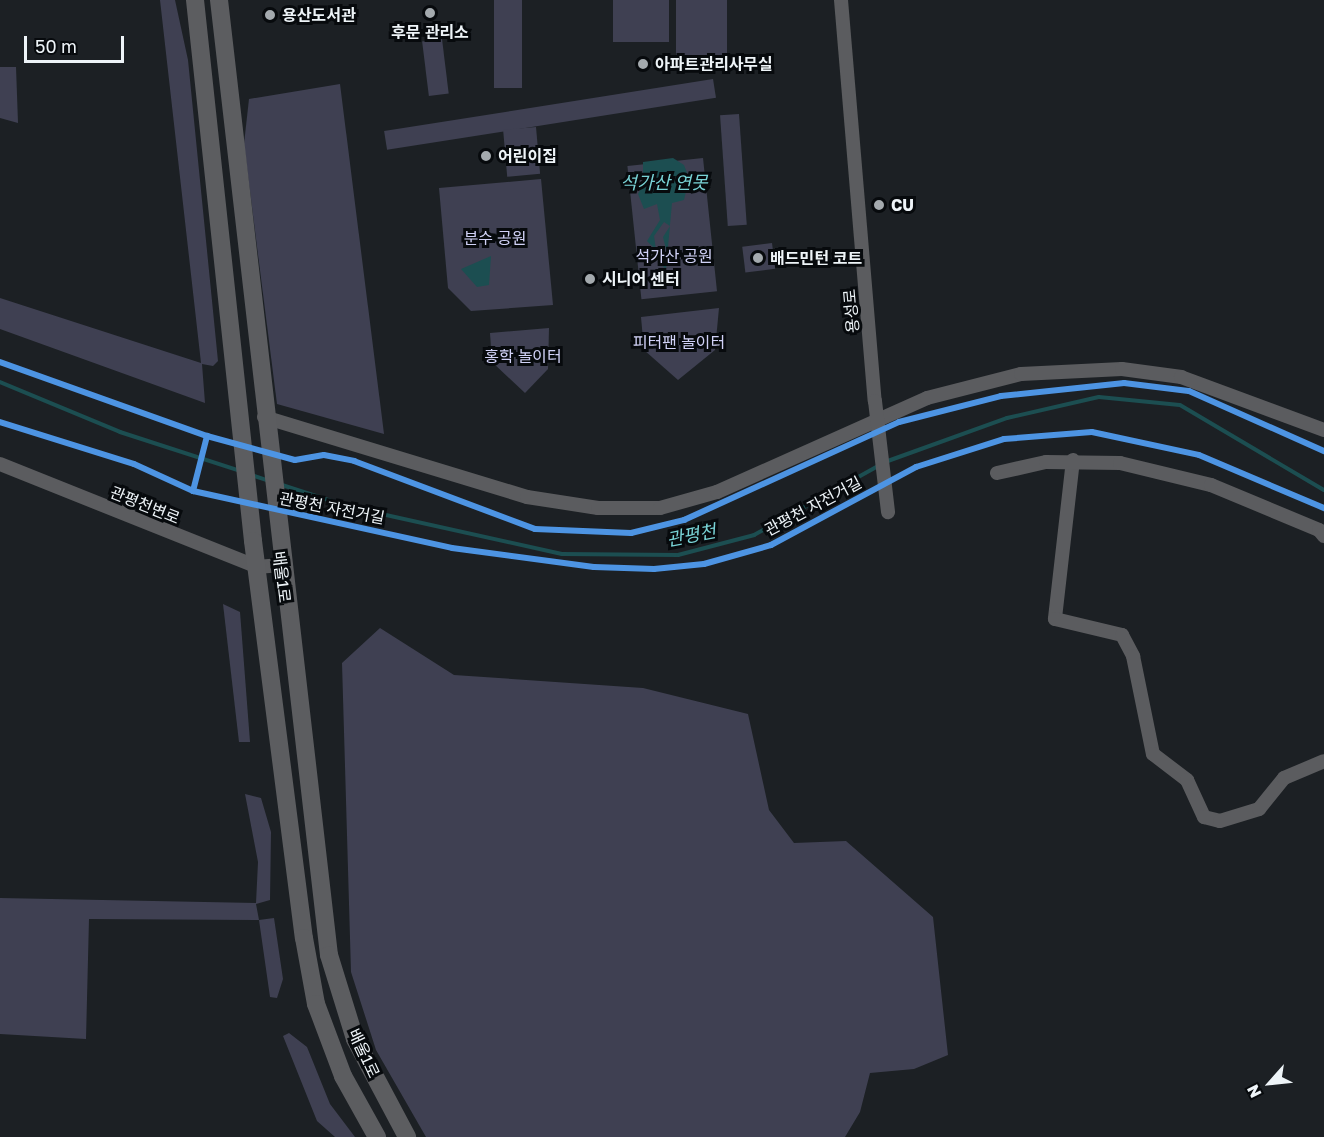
<!DOCTYPE html>
<meta charset="utf-8">
<style>
body{margin:0}
#map{position:relative;width:1324px;height:1137px;overflow:hidden;background:#1c2024;font-family:"Golos Text","Noto Sans KR",sans-serif}
div>[style]{position:absolute}
[style*='--x']{left:calc(var(--x)*1px);top:calc(var(--y)*1px);width:calc(var(--w)*1px);rotate:calc(var(--a)*1deg)}
.green>*{inset:0;background:#3f4052;transform-origin:0 0}
.water>*{inset:0;background:#1c4e51}
.stream>*{height:4px;margin:-2px;padding:0 2px;transform-origin:2px;border-radius:2px;background:#1c4e51}
.minor>*{height:14px;margin:-7px;padding:0 7px;transform-origin:7px;border-radius:7px;background:#5b5c5f}
.major>*{height:18px;margin:-9px;padding:0 9px;transform-origin:9px;border-radius:9px;background:#5c5d60}
.minor-bridge>*{height:14px;margin:-7px;padding:0 7px;transform-origin:7px;border-radius:7px;background:#5b5c5f}
.cycleway>*{height:6px;margin:-3px;padding:0 3px;transform-origin:3px;border-radius:3px;background:#4d94e3}
.dots>*{width:16px;height:16px;translate:-50% -50%;box-sizing:border-box;border:3px solid #070a0d;border-radius:50%}
span{translate:-50% -50%;white-space:nowrap;text-align:center;line-height:1.15;-webkit-text-stroke:6px #070a0d;paint-order:stroke}
.poi-label{font-size:16px;color:#eef4f8;font-weight:700}
.left{translate:0 -50%;text-align:left}
.park-label{font-size:16px;color:#d1d2f7}
.street-label{font-size:16px;color:#eef4f8}
.water-label{font-size:18px;color:#79d3d6;font-style:italic}
.north{position:absolute;left:1240px;top:1053px;width:60px;height:60px;-webkit-text-stroke:4px #070a0d;paint-order:stroke;rotate:243deg;font-size:16px;font-weight:700;line-height:24px;text-align:center;color:#eef4f8}
.north::after{content:'';display:block;margin:auto;width:21px;height:27px;background:#eef4f8;clip-path:polygon(50% 0,100% 100%,50% 72%,0 100%)}
.scale{position:absolute;left:24px;top:36px;width:100px;height:27px;box-sizing:border-box;border:3px solid #eef4f8;border-top:0;padding-left:8px;font-size:18px;line-height:21px;white-space:nowrap;color:#eef4f8;-webkit-text-stroke:4px #070a0d;paint-order:stroke}
</style>
<div id="map">
<div class="green">
<div style="clip-path:polygon(160px 0,175px 0,188px 60px,218px 361px,213px 366px,202px 364px,205px 403px,0 329px,0 298px,201px 363px)"></div>
<div style="left:494px;top:0;width:28px;height:88px"></div>
<div style="left:613px;top:0;width:56px;height:42px"></div>
<div style="left:676px;top:0;width:51px;height:70px"></div>
<div style="left:442px;top:39px;width:55px;height:20px;rotate:83deg"></div>
<div style="clip-path:polygon(0 67px,16px 67px,18px 123px,0 118px)"></div>
<div style="left:713px;top:79px;width:19px;height:333px;rotate:81deg"></div>
<div style="clip-path:polygon(340px 84px,384px 434px,277px 404px,244px 144px,249px 99px)"></div>
<div style="left:739px;top:114px;width:111px;height:19px;rotate:86deg"></div>
<div style="left:536px;top:127px;width:47px;height:33px;rotate:85deg"></div>
<div style="left:703px;top:158px;width:134px;height:76px;rotate:84deg"></div>
<div style="clip-path:polygon(541px 179px,553px 305px,471px 311px,448px 288px,439px 188px)"></div>
<div style="left:772px;top:243px;width:26px;height:30px;rotate:83deg"></div>
<div style="clip-path:polygon(719px 308px,715px 350px,678px 380px,644px 350px,641px 317px)"></div>
<div style="clip-path:polygon(549px 328px,548px 369px,525px 393px,492px 362px,490px 333px)"></div>
<div style="clip-path:polygon(223px 604px,240px 612px,250px 742px,239px 742px)"></div>
<div style="clip-path:polygon(380px 628px,454px 675px,643px 688px,748px 714px,769px 810px,794px 843px,846px 841px,933px 917px,948px 1055px,914px 1069px,870px 1073px,860px 1112px,845px 1137px,426px 1137px,376px 1050px,351px 972px,342px 663px)"></div>
<div style="clip-path:polygon(245px 794px,261px 798px,271px 832px,270px 900px,256px 904px,259px 920px,274px 918px,283px 979px,277px 998px,270px 997px,259px 920px,89px 919px,86px 1039px,0 1034px,0 898px,256px 903px,258px 862px)"></div>
<div style="clip-path:polygon(289px 1033px,307px 1047px,330px 1104px,355px 1137px,335px 1137px,317px 1121px,283px 1036px)"></div>
</div>
<div class="water">
<div style="clip-path:polygon(673px 158px,684px 165px,689px 178px,684px 200px,672px 203px,666px 269px,660px 264px,667px 253px,663px 237px,670px 226px,664px 222px,654px 236px,656px 250px,647px 241px,660px 220px,657px 204px,644px 209px,638px 194px,643px 185px,643px 162px)"></div>
<div style="clip-path:polygon(491px 256px,489px 285px,477px 287px,461px 269px)"></div>
</div>
<div class="stream">
<div style="--x:0;--y:382;--w:130;--a:22.6"></div>
<div style="--x:120;--y:432;--w:127;--a:17.9"></div>
<div style="--x:885;--y:462;--w:130;--a:-19.8"></div>
<div style="--x:1007;--y:418;--w:94;--a:-12.9"></div>
<div style="--x:1099;--y:397;--w:81;--a:5.6"></div>
<div style="--x:1180;--y:405;--w:167;--a:30.6"></div>
<div style="--x:251;--y:475;--w:19;--a:18"></div>
<div style="--x:279;--y:484;--w:75;--a:17.9"></div>
<div style="--x:350;--y:507;--w:217;--a:12.5"></div>
<div style="--x:562;--y:554;--w:116;--a:0.5"></div>
<div style="--x:678;--y:555;--w:79;--a:-14.7"></div>
<div style="--x:754;--y:535;--w:142;--a:-29.1"></div>
</div>
<div class="minor">
<div style="--x:841;--y:0;--w:402;--a:85.2"></div>
<div style="--x:264;--y:417;--w:275;--a:16.9"></div>
<div style="--x:527;--y:497;--w:72;--a:8.8"></div>
<div style="--x:598;--y:508;--w:62;--a:0"></div>
<div style="--x:660;--y:508;--w:59;--a:-15.7"></div>
<div style="--x:717;--y:492;--w:230;--a:-24.1"></div>
<div style="--x:927;--y:398;--w:97;--a:-14.3"></div>
<div style="--x:1021;--y:374;--w:101;--a:-2.8"></div>
<div style="--x:1122;--y:369;--w:60;--a:7.7"></div>
<div style="--x:1181;--y:377;--w:153;--a:20.3"></div>
<div style="--x:1073;--y:460;--w:160;--a:96.5"></div>
<div style="--x:1055;--y:619;--w:69;--a:13.4"></div>
<div style="--x:1122;--y:635;--w:24;--a:62"></div>
<div style="--x:1133;--y:656;--w:100;--a:78.5"></div>
<div style="--x:1153;--y:754;--w:43;--a:37.4"></div>
<div style="--x:1187;--y:780;--w:41;--a:65.3"></div>
<div style="--x:1204;--y:817;--w:16;--a:14"></div>
<div style="--x:1220;--y:821;--w:41;--a:-17.1"></div>
<div style="--x:1259;--y:809;--w:40;--a:-51"></div>
<div style="--x:1284;--y:778;--w:43;--a:-23"></div>
<div style="--x:0;--y:464;--w:277;--a:21.8"></div>
<div style="--x:257;--y:567;--w:24;--a:-5"></div>
<div style="--x:997;--y:473;--w:50;--a:-12.7"></div>
<div style="--x:1046;--y:462;--w:74;--a:0.8"></div>
<div style="--x:1120;--y:463;--w:94;--a:13.6"></div>
<div style="--x:1211;--y:485;--w:117;--a:22.6"></div>
<div style="--x:1319;--y:530;--w:8;--a:50"></div>
</div>
<div class="major">
<div style="--x:195;--y:0;--w:544;--a:83.88"></div>
<div style="--x:253;--y:541;--w:400;--a:82.7"></div>
<div style="--x:304;--y:938;--w:67;--a:79.7"></div>
<div style="--x:316;--y:1004;--w:77;--a:69.4"></div>
<div style="--x:343;--y:1076;--w:70;--a:60.9"></div>
<div style="--x:219;--y:0;--w:961;--a:83.43"></div>
<div style="--x:329;--y:955;--w:88;--a:72.8"></div>
<div style="--x:355;--y:1039;--w:111;--a:62"></div>
</div>
<div class="minor-bridge">
<div style="--x:875;--y:401;--w:112;--a:83.3"></div>
</div>
<div class="cycleway">
<div style="--x:0;--y:362;--w:220;--a:19.7"></div>
<div style="--x:207;--y:436;--w:91;--a:15.3"></div>
<div style="--x:295;--y:460;--w:29;--a:-10"></div>
<div style="--x:324;--y:455;--w:31;--a:11"></div>
<div style="--x:354;--y:461;--w:193;--a:20.6"></div>
<div style="--x:535;--y:529;--w:96;--a:2.4"></div>
<div style="--x:631;--y:533;--w:55;--a:-13.8"></div>
<div style="--x:684;--y:520;--w:236;--a:-24.5"></div>
<div style="--x:899;--y:422;--w:105;--a:-14.3"></div>
<div style="--x:1001;--y:396;--w:124;--a:-6"></div>
<div style="--x:1124;--y:383;--w:65;--a:7"></div>
<div style="--x:1189;--y:391;--w:148;--a:24"></div>
<div style="--x:0;--y:422;--w:140;--a:17.4"></div>
<div style="--x:134;--y:464;--w:65;--a:24.6"></div>
<div style="--x:193;--y:491;--w:57;--a:-75.7"></div>
<div style="--x:193;--y:491;--w:265;--a:12.4"></div>
<div style="--x:452;--y:548;--w:143;--a:7.6"></div>
<div style="--x:594;--y:567;--w:60;--a:1.9"></div>
<div style="--x:654;--y:569;--w:50;--a:-5.7"></div>
<div style="--x:704;--y:564;--w:70;--a:-15.8"></div>
<div style="--x:771;--y:545;--w:165;--a:-28.3"></div>
<div style="--x:916;--y:467;--w:92;--a:-17.7"></div>
<div style="--x:1004;--y:439;--w:88;--a:-4.5"></div>
<div style="--x:1092;--y:432;--w:109;--a:12.1"></div>
<div style="--x:1199;--y:455;--w:136;--a:23"></div>
</div>
<div class="dots">
<div style="left:430px;top:13px;background:#a4aaae"></div>
<div style="left:270px;top:15px;background:#a4aaae"></div>
<div style="left:643px;top:64px;background:#a4aaae"></div>
<div style="left:486px;top:156px;background:#a4aaae"></div>
<div style="left:879px;top:205px;background:#a4aaae"></div>
<div style="left:758px;top:258px;background:#a4aaae"></div>
<div style="left:590px;top:279px;background:#a4aaae"></div>
</div>
<div class="poi-label">
<span class="left" style="left:282px;top:15px">용산도서관</span>
<span style="left:430px;top:32px">후문 관리소</span>
<span class="left" style="left:655px;top:64px">아파트관리사무실</span>
<span class="left" style="left:498px;top:156px">어린이집</span>
<span class="left" style="left:891px;top:205px">CU</span>
<span class="left" style="left:770px;top:258px">배드민턴 코트</span>
<span class="left" style="left:602px;top:279px">시니어 센터</span>
</div>
<div class="park-label">
<span style="left:495px;top:238px">분수 공원</span>
<span style="left:674px;top:256px">석가산 공원</span>
<span style="left:679px;top:342px">피터팬 놀이터</span>
<span style="left:523px;top:356px">홍학 놀이터</span>
</div>
<div class="street-label">
<span style="left:851px;top:311px;rotate:-95deg">용성로</span>
<span style="left:145px;top:505px;rotate:22deg">관평천변로</span>
<span style="left:813px;top:506px;rotate:-28deg">관평천 자전거길</span>
<span style="left:332px;top:508px;rotate:11deg">관평천 자전거길</span>
<span style="left:282px;top:577px;rotate:83deg">배울1로</span>
<span style="left:364px;top:1053px;rotate:65deg">배울1로</span>
</div>
<div class="water-label">
<span style="left:664px;top:182px">석가산 연못</span>
<span style="left:691px;top:535px;rotate:-11deg">관평천</span>
</div>
<div class="north">N</div>
<div class="scale">50 m</div>
</div>
